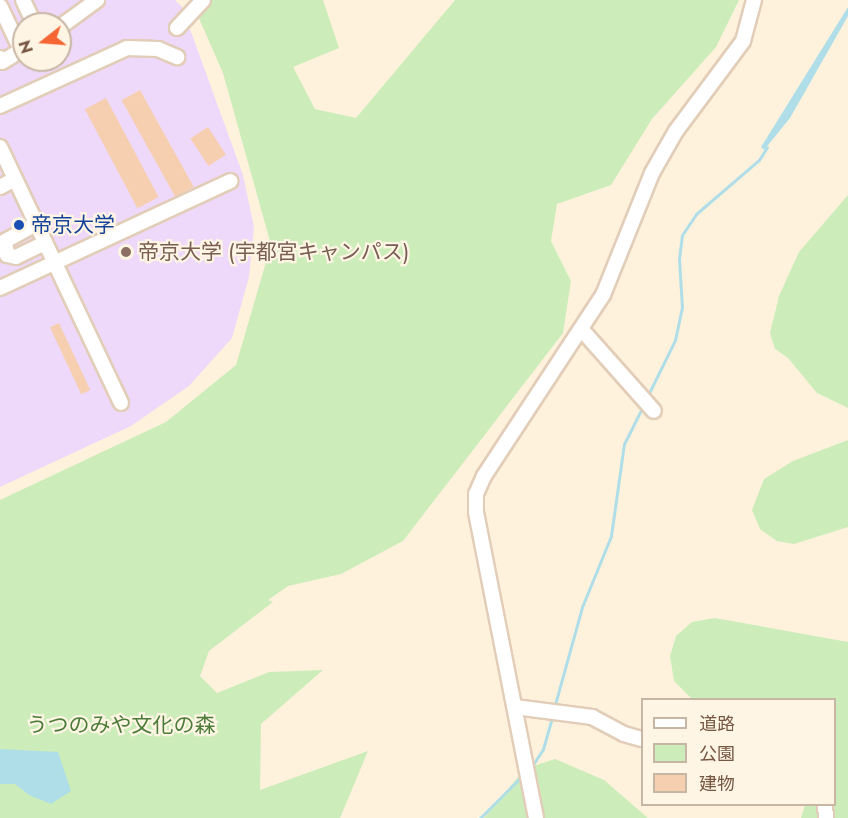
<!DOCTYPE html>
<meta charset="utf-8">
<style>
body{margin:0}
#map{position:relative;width:848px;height:818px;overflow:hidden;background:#fef2dc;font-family:Jost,"Noto Sans JP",sans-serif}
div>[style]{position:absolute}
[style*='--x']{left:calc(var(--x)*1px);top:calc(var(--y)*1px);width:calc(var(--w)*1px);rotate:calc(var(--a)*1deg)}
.education>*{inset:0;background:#efd9fa}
.green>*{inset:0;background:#ccecba}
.water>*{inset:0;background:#afdee9}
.stream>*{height:3px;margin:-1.5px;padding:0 1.5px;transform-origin:1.5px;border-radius:1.5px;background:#afdee9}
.building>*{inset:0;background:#f6cfb1;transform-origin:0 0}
.roads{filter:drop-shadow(2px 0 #e2cdb8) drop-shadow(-2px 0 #e2cdb8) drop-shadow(0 2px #e2cdb8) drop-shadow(0 -2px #e2cdb8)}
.minor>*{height:14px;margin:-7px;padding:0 7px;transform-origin:7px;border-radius:7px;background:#fff}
.dots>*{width:16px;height:16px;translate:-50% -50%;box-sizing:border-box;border:3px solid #fff5e4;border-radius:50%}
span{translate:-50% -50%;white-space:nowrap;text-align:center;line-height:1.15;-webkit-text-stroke:4.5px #fff5e4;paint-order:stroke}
.transit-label{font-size:21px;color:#164399}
.left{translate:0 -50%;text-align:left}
.education-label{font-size:21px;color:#785e54}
.park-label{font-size:21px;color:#4c7c3a}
.legend{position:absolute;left:641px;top:698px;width:195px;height:108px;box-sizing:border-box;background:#fff5e4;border:2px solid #c8b6a4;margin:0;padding:8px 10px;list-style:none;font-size:18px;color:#755743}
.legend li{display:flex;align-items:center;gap:12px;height:30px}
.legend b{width:30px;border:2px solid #c8b6a4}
.north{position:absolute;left:12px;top:12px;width:60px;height:60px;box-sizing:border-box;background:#fff5e4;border:2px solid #c8b6a4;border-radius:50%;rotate:253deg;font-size:16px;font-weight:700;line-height:24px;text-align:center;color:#755743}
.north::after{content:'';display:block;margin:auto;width:21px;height:27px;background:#f56634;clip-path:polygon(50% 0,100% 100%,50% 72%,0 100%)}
</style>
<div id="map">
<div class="education">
<div style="clip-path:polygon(evenodd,0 0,175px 0,182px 7px,243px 175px,254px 227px,249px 277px,232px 338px,189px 386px,131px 426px,0 487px,0 0,24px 24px,60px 24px,60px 60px,24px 60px,24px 24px)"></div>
</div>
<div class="green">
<div style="clip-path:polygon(191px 0,323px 0,339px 48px,293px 67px,315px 109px,356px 118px,455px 0,739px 0,716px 47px,652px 119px,611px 185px,557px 204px,551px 241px,571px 281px,563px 333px,403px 541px,341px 574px,288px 586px,268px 600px,273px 602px,209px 651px,200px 676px,217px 693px,269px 672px,323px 670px,261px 724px,260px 790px,368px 751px,340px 818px,0 818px,0 500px,166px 422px,236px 365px,271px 245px,223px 73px)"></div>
<div style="clip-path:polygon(848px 195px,848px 408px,817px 393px,788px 358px,775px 349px,770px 333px,779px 296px,799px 252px)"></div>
<div style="clip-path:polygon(848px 440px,848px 527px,794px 544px,777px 541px,760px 529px,752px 510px,764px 479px,793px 461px)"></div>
<div style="clip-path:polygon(715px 618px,848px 642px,848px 818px,801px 818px,805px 805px,834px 804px,834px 700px,692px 699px,674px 681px,670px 656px,676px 636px,692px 622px)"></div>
<div style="clip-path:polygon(555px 759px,604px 780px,648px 818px,484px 818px,518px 777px,530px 767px)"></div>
</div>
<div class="water">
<div style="clip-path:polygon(848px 7px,848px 16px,790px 118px,764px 150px,761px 147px)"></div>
<div style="clip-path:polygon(0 749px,58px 752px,71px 791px,51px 804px,29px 795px,15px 784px,0 784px)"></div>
</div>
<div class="stream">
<div style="--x:647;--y:397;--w:64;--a:-63.8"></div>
<div style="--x:675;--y:340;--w:33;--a:-78"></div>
<div style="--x:682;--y:308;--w:49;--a:-93.5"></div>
<div style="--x:679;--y:259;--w:24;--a:-83"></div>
<div style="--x:682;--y:235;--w:25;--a:-56"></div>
<div style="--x:696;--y:214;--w:83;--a:-40.6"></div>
<div style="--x:759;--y:160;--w:15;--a:-58"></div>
<div style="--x:554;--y:708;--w:105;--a:-74.5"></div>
<div style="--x:582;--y:607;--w:77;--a:-67.8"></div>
<div style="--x:611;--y:536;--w:93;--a:-82"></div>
<div style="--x:624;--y:444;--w:42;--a:-63.4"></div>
<div style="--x:532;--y:766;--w:20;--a:-57"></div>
<div style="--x:543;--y:749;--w:33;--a:-74"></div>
<div style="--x:480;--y:818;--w:61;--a:-45"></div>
</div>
<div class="building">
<div style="left:140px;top:90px;width:111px;height:21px;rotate:61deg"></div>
<div style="left:106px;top:98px;width:112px;height:24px;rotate:62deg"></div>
<div style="left:208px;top:127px;width:33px;height:21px;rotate:57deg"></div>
<div style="left:59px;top:323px;width:74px;height:10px;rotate:65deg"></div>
</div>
<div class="roads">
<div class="minor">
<div style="--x:23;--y:0;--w:26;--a:65"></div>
<div style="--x:0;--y:6;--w:49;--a:64.5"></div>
<div style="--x:60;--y:27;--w:46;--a:-36.1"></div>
<div style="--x:177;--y:28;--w:38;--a:-47"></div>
<div style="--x:0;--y:58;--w:4;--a:63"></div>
<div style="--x:2;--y:62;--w:26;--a:-32"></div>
<div style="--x:0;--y:106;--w:140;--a:-24.5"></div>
<div style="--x:127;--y:48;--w:31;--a:2"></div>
<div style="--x:158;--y:49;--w:21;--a:23"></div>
<div style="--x:0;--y:147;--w:283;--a:64.7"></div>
<div style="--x:0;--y:187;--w:17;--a:-28"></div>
<div style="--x:36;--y:224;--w:35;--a:151"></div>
<div style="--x:5;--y:241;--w:14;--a:82"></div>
<div style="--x:7;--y:255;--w:9;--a:13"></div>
<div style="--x:16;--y:257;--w:32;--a:-26"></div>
<div style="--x:0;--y:288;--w:254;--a:-24.9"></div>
<div style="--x:582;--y:330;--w:108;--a:48.4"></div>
<div style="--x:515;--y:707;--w:78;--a:7.4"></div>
<div style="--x:592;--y:717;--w:36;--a:28"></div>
<div style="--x:624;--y:734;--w:19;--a:16"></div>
<div style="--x:825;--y:804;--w:14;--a:86"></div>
<div style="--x:536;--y:818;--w:312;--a:-101.1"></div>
<div style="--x:476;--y:512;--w:18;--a:-90"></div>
<div style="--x:476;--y:494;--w:20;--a:-66"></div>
<div style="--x:484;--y:476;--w:217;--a:-56.7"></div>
<div style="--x:603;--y:295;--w:131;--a:-68.1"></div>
<div style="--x:652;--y:173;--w:48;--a:-60.3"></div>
<div style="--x:676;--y:131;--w:112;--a:-53.3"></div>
<div style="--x:743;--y:41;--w:42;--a:-75"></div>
</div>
</div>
<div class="dots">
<div style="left:19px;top:225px;background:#1a4fb4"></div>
<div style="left:126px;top:252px;background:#8d6e63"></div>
</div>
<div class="transit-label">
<span class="left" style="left:31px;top:225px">帝京大学</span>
</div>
<div class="education-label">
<span class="left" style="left:138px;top:252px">帝京大学 (宇都宮キャンパス)</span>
</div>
<div class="park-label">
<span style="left:121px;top:725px">うつのみや文化の森</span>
</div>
<ul class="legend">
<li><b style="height:8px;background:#fff"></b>道路</li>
<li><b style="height:16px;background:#ccecba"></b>公園</li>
<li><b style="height:16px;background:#f6cfb1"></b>建物</li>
</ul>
<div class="north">N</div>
</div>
